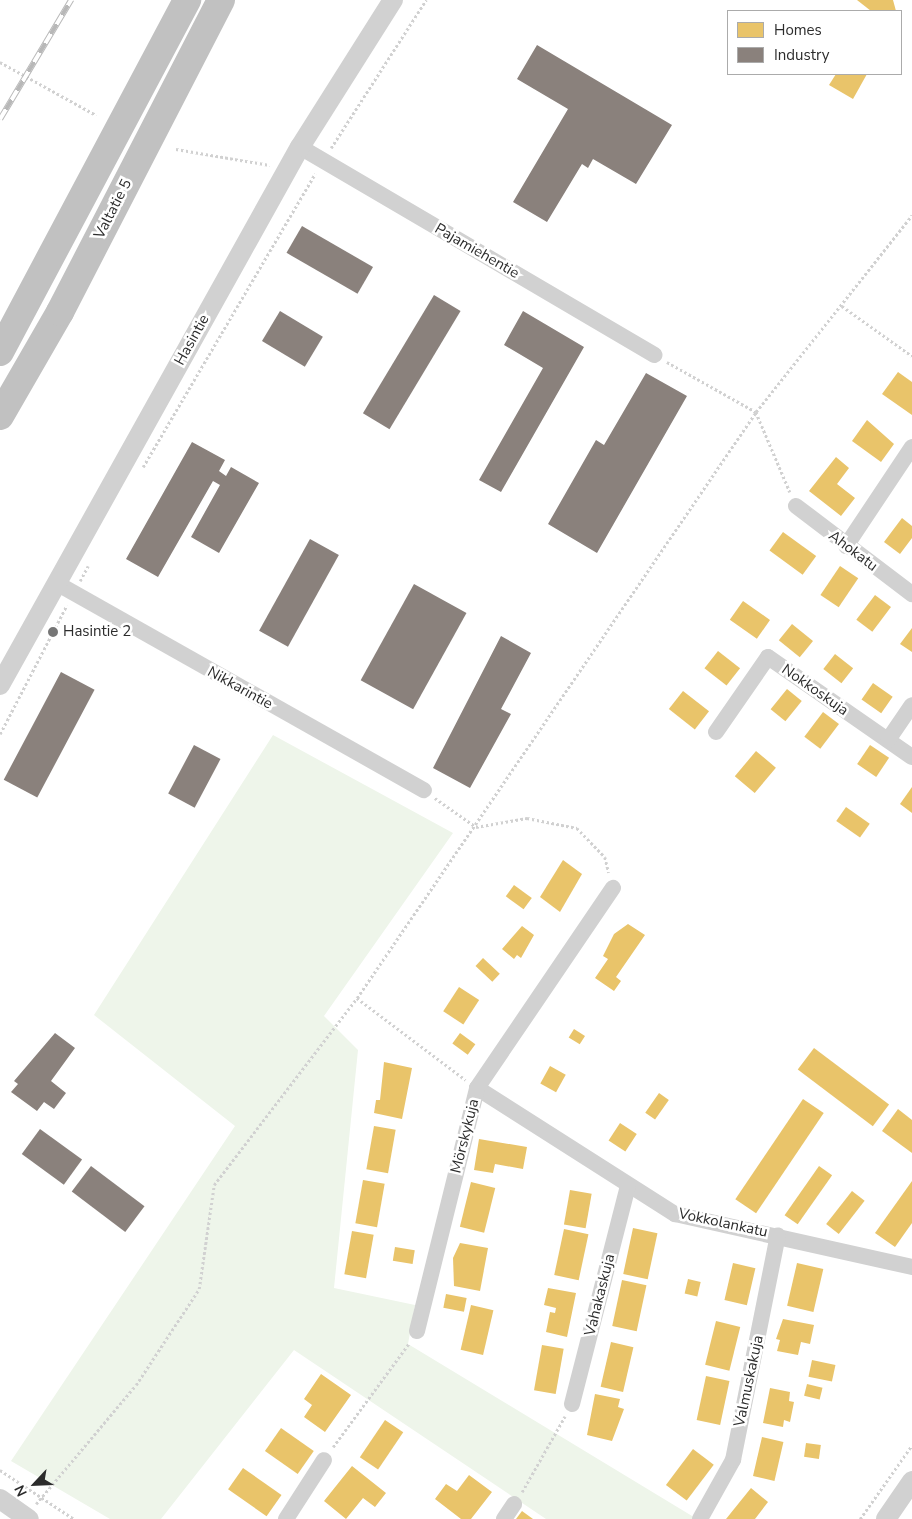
<!DOCTYPE html>
<meta charset="utf-8">
<style>
body{margin:0}
#map{position:relative;width:912px;height:1519px;overflow:hidden;background:#fff;font-family:"Nunito Sans",sans-serif}
div>[style]{position:absolute}
[style*='--x']{left:calc(var(--x)*1px);top:calc(var(--y)*1px);width:calc(var(--w)*1px);rotate:calc(var(--a)*1deg)}
.green>*{inset:0;background:#eef5ea}
.homes>*{inset:0;background:#e9c46a;transform-origin:0 0}
.industry>*{inset:0;background:#8a817c;transform-origin:0 0}
.path>*{height:2.5px;margin-top:-1.25px;transform-origin:0;background:repeating-linear-gradient(90deg,#d1d1d1 0 2.5px,transparent 0 5px)}
.minor>*{height:16px;margin:-8px;padding:0 8px;transform-origin:8px;border-radius:8px;background:#d1d1d1}
.tertiary>*{height:20px;margin:-10px;padding:0 10px;transform-origin:10px;border-radius:10px;background:#d1d1d1}
.trunk>*{height:28px;margin:-14px;padding:0 14px;transform-origin:14px;border-radius:14px;background:#c1c1c1}
.rail>*{height:5.5px;margin-top:-2.75px;transform-origin:0;background:repeating-linear-gradient(90deg,#fff 0 11px,#b8b8b8 0 22px);box-sizing:border-box;border-block:1px solid #b8b8b8}
.dots>*{width:14px;height:14px;translate:-50% -50%;box-sizing:border-box;border:2px solid #fff;border-radius:50%}
span{translate:-50% -50%;white-space:nowrap;text-align:center;line-height:1.15;-webkit-text-stroke:5px #fff;paint-order:stroke}
.street-label{font-size:15px;color:#2c2c2c}
.poi-label{font-size:15px;color:#2c2c2c}
.left{translate:0 -50%;text-align:left}
.legend{position:absolute;left:727px;top:10px;width:175px;height:65px;box-sizing:border-box;background:#fff;border:1px solid #ababab;margin:0;padding:6px 9px;list-style:none;font-size:15px;color:#2c2c2c}
.legend li{display:flex;align-items:center;gap:10px;height:25px}
.legend b{width:25px;border:1px solid #ababab}
.north{position:absolute;left:10px;top:1459px;width:50px;height:50px;-webkit-text-stroke:4px #fff;paint-order:stroke;rotate:245deg;font-size:14px;font-weight:700;line-height:20px;text-align:center;color:#2c2c2c}
.north::after{content:'';display:block;margin:auto;width:18px;height:22px;background:#2c2c2c;clip-path:polygon(50% 0,100% 100%,50% 72%,0 100%)}
</style>
<div id="map">
<div class="green">
<div style="clip-path:polygon(273px 735px,453px 833px,324px 1016px,358px 1050px,334px 1288px,415px 1305px,408px 1344px,697px 1519px,546px 1519px,294px 1350px,161px 1519px,110px 1519px,11px 1461px,235px 1126px,94px 1015px)"></div>
</div>
<div class="homes">
<div style="clip-path:polygon(857px 0,893px 0,896px 11px,871px 11px)"></div>
<div style="clip-path:polygon(836px 74px,867px 74px,853px 99px,829px 85px)"></div>
<div style="clip-path:polygon(898px 372px,912px 382px,912px 415px,882px 394px)"></div>
<div style="clip-path:polygon(867px 420px,894px 444px,881px 462px,852px 441px)"></div>
<div style="clip-path:polygon(836px 457px,849px 468px,837px 484px,855px 498px,841px 516px,809px 491px)"></div>
<div style="clip-path:polygon(902px 518px,912px 526px,912px 538px,900px 554px,884px 542px)"></div>
<div style="left:783px;top:532px;width:41px;height:23px;rotate:36deg"></div>
<div style="left:840px;top:566px;width:22px;height:35px;rotate:34deg"></div>
<div style="left:875px;top:595px;width:20px;height:31px;rotate:37deg"></div>
<div style="left:743px;top:601px;width:33px;height:23px;rotate:35deg"></div>
<div style="left:792px;top:624px;width:27px;height:21px;rotate:39deg"></div>
<div style="clip-path:polygon(912px 628px,912px 652px,900px 644px)"></div>
<div style="left:718px;top:651px;width:28px;height:22px;rotate:38deg"></div>
<div style="left:835px;top:654px;width:23px;height:19px;rotate:38deg"></div>
<div style="left:873px;top:683px;width:24px;height:20px;rotate:35deg"></div>
<div style="left:787px;top:689px;width:19px;height:26px;rotate:39deg"></div>
<div style="left:683px;top:691px;width:33px;height:23px;rotate:38deg"></div>
<div style="left:823px;top:712px;width:20px;height:31px;rotate:37deg"></div>
<div style="left:870px;top:745px;width:23px;height:23px;rotate:34deg"></div>
<div style="left:756px;top:751px;width:26px;height:33px;rotate:40deg"></div>
<div style="clip-path:polygon(912px 787px,912px 813px,900px 804px)"></div>
<div style="left:846px;top:807px;width:29px;height:17px;rotate:35deg"></div>
<div style="clip-path:polygon(563px 860px,582px 874px,560px 912px,540px 897px)"></div>
<div style="left:514px;top:885px;width:22px;height:14px;rotate:36deg"></div>
<div style="clip-path:polygon(628px 924px,645px 935px,616px 977px,621px 981px,614px 991px,595px 978px,608px 959px,603px 956px,614px 934px)"></div>
<div style="clip-path:polygon(522px 926px,534px 935px,521px 958px,517px 955px,514px 959px,502px 949px)"></div>
<div style="left:483px;top:958px;width:23px;height:11px;rotate:43deg"></div>
<div style="left:459px;top:987px;width:24px;height:29px;rotate:33deg"></div>
<div style="left:574px;top:1029px;width:13px;height:10px;rotate:32deg"></div>
<div style="left:460px;top:1033px;width:19px;height:13px;rotate:36deg"></div>
<div style="left:814px;top:1048px;width:94px;height:27px;rotate:37deg"></div>
<div style="clip-path:polygon(384px 1062px,412px 1068px,402px 1119px,374px 1113px,376px 1100px,380px 1100px)"></div>
<div style="left:550px;top:1066px;width:18px;height:20px;rotate:29deg"></div>
<div style="left:659px;top:1093px;width:12px;height:24px;rotate:35deg"></div>
<div style="left:803px;top:1099px;width:25px;height:121px;rotate:34deg"></div>
<div style="clip-path:polygon(898px 1109px,912px 1120px,912px 1153px,882px 1131px)"></div>
<div style="left:620px;top:1123px;width:20px;height:21px;rotate:33deg"></div>
<div style="left:374px;top:1126px;width:22px;height:44px;rotate:10deg"></div>
<div style="clip-path:polygon(479px 1139px,527px 1147px,523px 1169px,495px 1164px,493px 1173px,474px 1170px)"></div>
<div style="left:819px;top:1166px;width:16px;height:60px;rotate:35deg"></div>
<div style="left:363px;top:1180px;width:22px;height:44px;rotate:10deg"></div>
<div style="clip-path:polygon(912px 1181px,912px 1223px,895px 1247px,875px 1233px)"></div>
<div style="left:471px;top:1182px;width:25px;height:46px;rotate:14deg"></div>
<div style="left:570px;top:1190px;width:22px;height:35px;rotate:10deg"></div>
<div style="left:852px;top:1191px;width:16px;height:42px;rotate:38deg"></div>
<div style="left:633px;top:1228px;width:25px;height:47px;rotate:12deg"></div>
<div style="left:564px;top:1229px;width:25px;height:47px;rotate:12deg"></div>
<div style="left:352px;top:1231px;width:22px;height:44px;rotate:10deg"></div>
<div style="clip-path:polygon(460px 1243px,488px 1248px,480px 1291px,454px 1286px,453px 1258px)"></div>
<div style="left:395px;top:1247px;width:20px;height:14px;rotate:9deg"></div>
<div style="left:733px;top:1263px;width:23px;height:38px;rotate:13deg"></div>
<div style="left:797px;top:1263px;width:27px;height:44px;rotate:13deg"></div>
<div style="left:688px;top:1279px;width:13px;height:15px;rotate:13deg"></div>
<div style="left:622px;top:1280px;width:25px;height:47px;rotate:12deg"></div>
<div style="clip-path:polygon(548px 1288px,576px 1293px,567px 1337px,546px 1332px,550px 1312px,555px 1313px,556px 1308px,544px 1305px)"></div>
<div style="left:446px;top:1294px;width:21px;height:14px;rotate:11deg"></div>
<div style="left:471px;top:1305px;width:23px;height:46px;rotate:13deg"></div>
<div style="clip-path:polygon(783px 1319px,814px 1325px,810px 1344px,801px 1342px,798px 1355px,777px 1351px,780px 1340px,776px 1339px)"></div>
<div style="left:716px;top:1321px;width:25px;height:45px;rotate:14deg"></div>
<div style="left:611px;top:1342px;width:23px;height:46px;rotate:13deg"></div>
<div style="left:542px;top:1345px;width:22px;height:46px;rotate:10deg"></div>
<div style="left:812px;top:1360px;width:24px;height:17px;rotate:12deg"></div>
<div style="clip-path:polygon(321px 1374px,351px 1395px,325px 1432px,304px 1417px,312px 1405px,304px 1399px)"></div>
<div style="left:706px;top:1376px;width:24px;height:45px;rotate:12deg"></div>
<div style="left:807px;top:1384px;width:16px;height:12px;rotate:14deg"></div>
<div style="clip-path:polygon(770px 1388px,790px 1392px,789px 1401px,794px 1402px,790px 1422px,784px 1420px,783px 1427px,763px 1423px)"></div>
<div style="clip-path:polygon(595px 1394px,620px 1399px,618px 1407px,624px 1409px,612px 1441px,587px 1435px)"></div>
<div style="left:385px;top:1420px;width:22px;height:45px;rotate:34deg"></div>
<div style="left:281px;top:1428px;width:40px;height:28px;rotate:35deg"></div>
<div style="left:762px;top:1437px;width:22px;height:40px;rotate:13deg"></div>
<div style="left:806px;top:1443px;width:15px;height:14px;rotate:8deg"></div>
<div style="left:693px;top:1449px;width:26px;height:45px;rotate:37deg"></div>
<div style="clip-path:polygon(352px 1466px,386px 1493px,375px 1507px,363px 1498px,346px 1519px,324px 1501px)"></div>
<div style="left:243px;top:1468px;width:47px;height:26px;rotate:35deg"></div>
<div style="clip-path:polygon(469px 1475px,492px 1492px,471px 1519px,461px 1519px,435px 1499px,446px 1484px,457px 1491px)"></div>
<div style="clip-path:polygon(751px 1488px,768px 1502px,755px 1519px,726px 1519px)"></div>
<div style="clip-path:polygon(522px 1511px,533px 1519px,516px 1519px)"></div>
</div>
<div class="industry">
<div style="clip-path:polygon(537px 45px,672px 125px,636px 184px,593px 159px,588px 168px,582px 164px,547px 222px,513px 202px,568px 109px,517px 79px)"></div>
<div style="left:302px;top:226px;width:82px;height:31px;rotate:30deg"></div>
<div style="left:434px;top:295px;width:31px;height:138px;rotate:31deg"></div>
<div style="left:280px;top:311px;width:50px;height:35px;rotate:31deg"></div>
<div style="clip-path:polygon(523px 311px,584px 347px,501px 492px,479px 480px,543px 368px,504px 345px)"></div>
<div style="clip-path:polygon(646px 373px,687px 396px,597px 553px,548px 524px,596px 440px,604px 445px)"></div>
<div style="clip-path:polygon(192px 442px,225px 460px,219px 471px,226px 476px,231px 467px,259px 483px,219px 553px,191px 537px,220px 485px,213px 481px,158px 577px,126px 559px)"></div>
<div style="left:310px;top:539px;width:33px;height:105px;rotate:29deg"></div>
<div style="left:414px;top:584px;width:60px;height:110px;rotate:29deg"></div>
<div style="clip-path:polygon(501px 636px,531px 653px,501px 709px,511px 714px,470px 788px,433px 768px)"></div>
<div style="left:61px;top:672px;width:38px;height:122px;rotate:28deg"></div>
<div style="left:194px;top:745px;width:30px;height:55px;rotate:28deg"></div>
<div style="clip-path:polygon(55px 1033px,75px 1048px,51px 1081px,66px 1093px,54px 1109px,44px 1102px,37px 1111px,11px 1092px,18px 1084px,14px 1081px)"></div>
<div style="left:40px;top:1129px;width:52px;height:31px;rotate:36deg"></div>
<div style="left:91px;top:1166px;width:67px;height:32px;rotate:37deg"></div>
</div>
<div class="path">
<div style="--x:0;--y:62;--w:110;--a:28.9"></div>
<div style="--x:331;--y:148;--w:176;--a:-57.3"></div>
<div style="--x:176;--y:149;--w:95;--a:9.7"></div>
<div style="--x:842;--y:306;--w:86;--a:35.5"></div>
<div style="--x:667;--y:362;--w:102;--a:29.3"></div>
<div style="--x:756;--y:412;--w:87;--a:67"></div>
<div style="--x:143;--y:467;--w:340;--a:-59.6"></div>
<div style="--x:80;--y:581;--w:17;--a:-62"></div>
<div style="--x:0;--y:734;--w:145;--a:-62.6"></div>
<div style="--x:435;--y:798;--w:50;--a:35.3"></div>
<div style="--x:476;--y:827;--w:52;--a:-10"></div>
<div style="--x:527;--y:818;--w:51;--a:11.3"></div>
<div style="--x:577;--y:828;--w:40;--a:46"></div>
<div style="--x:605;--y:857;--w:16;--a:76"></div>
<div style="--x:357;--y:998;--w:136;--a:37"></div>
<div style="--x:333;--y:1447;--w:129;--a:-53.8"></div>
<div style="--x:0;--y:1470;--w:89;--a:33.5"></div>
<div style="--x:522;--y:1492;--w:87;--a:-60.5"></div>
<div style="--x:36;--y:1504;--w:155;--a:-50"></div>
<div style="--x:136;--y:1385;--w:115;--a:-56.7"></div>
<div style="--x:199;--y:1289;--w:105;--a:-81.8"></div>
<div style="--x:214;--y:1185;--w:235;--a:-52.6"></div>
<div style="--x:357;--y:998;--w:709;--a:-55.75"></div>
<div style="--x:756;--y:412;--w:251;--a:-51.6"></div>
<div style="--x:860;--y:1519;--w:90;--a:-54.9"></div>
</div>
<div class="minor">
<div style="--x:300;--y:147;--w:411;--a:30.4"></div>
<div style="--x:796;--y:506;--w:146;--a:37.2"></div>
<div style="--x:846;--y:546;--w:119;--a:-56.3"></div>
<div style="--x:58;--y:584;--w:420;--a:29.4"></div>
<div style="--x:716;--y:732;--w:91;--a:-55.3"></div>
<div style="--x:768;--y:657;--w:175;--a:34.8"></div>
<div style="--x:888;--y:740;--w:42;--a:-55.6"></div>
<div style="--x:477;--y:1088;--w:235;--a:32.5"></div>
<div style="--x:675;--y:1214;--w:243;--a:12.6"></div>
<div style="--x:417;--y:1331;--w:250;--a:-76.1"></div>
<div style="--x:477;--y:1088;--w:242;--a:-55.8"></div>
<div style="--x:572;--y:1404;--w:225;--a:-75.6"></div>
<div style="--x:286;--y:1519;--w:70;--a:-57.2"></div>
<div style="--x:504;--y:1519;--w:18;--a:-56"></div>
<div style="--x:700;--y:1519;--w:68;--a:-60.8"></div>
<div style="--x:733;--y:1460;--w:229;--a:-78.7"></div>
</div>
<div class="tertiary">
<div style="--x:0;--y:685;--w:616;--a:-60.86"></div>
<div style="--x:300;--y:147;--w:174;--a:-57.7"></div>
<div style="--x:0;--y:1499;--w:35;--a:35"></div>
<div style="--x:886;--y:1519;--w:46;--a:-55.6"></div>
</div>
<div class="trunk">
<div style="--x:0;--y:352;--w:399;--a:-62"></div>
<div style="--x:0;--y:416;--w:120;--a:-60"></div>
<div style="--x:60;--y:312;--w:351;--a:-62.7"></div>
</div>
<div class="rail">
<div style="--x:0;--y:119;--w:139;--a:-59.2"></div>
</div>
<div class="dots">
<div style="left:53px;top:632px;background:#767676"></div>
</div>
<div class="street-label">
<span style="left:113px;top:209px;rotate:-63deg">Valtatie 5</span>
<span style="left:477px;top:251px;rotate:30deg">Pajamiehentie</span>
<span style="left:192px;top:340px;rotate:-61deg">Hasintie</span>
<span style="left:853px;top:551px;rotate:37deg">Ahokatu</span>
<span style="left:240px;top:688px;rotate:29deg">Nikkarintie</span>
<span style="left:815px;top:690px;rotate:35deg">Nokkoskuja</span>
<span style="left:465px;top:1136px;rotate:-76deg">Mörskykuja</span>
<span style="left:723px;top:1223px;rotate:12deg">Vokkolankatu</span>
<span style="left:600px;top:1295px;rotate:-76deg">Vahakaskuja</span>
<span style="left:749px;top:1381px;rotate:-78deg">Valmuskakuja</span>
</div>
<div class="poi-label">
<span class="left" style="left:63px;top:632px">Hasintie 2</span>
</div>
<ul class="legend">
<li><b style="height:14px;background:#e9c46a"></b>Homes</li>
<li><b style="height:14px;background:#8a817c"></b>Industry</li>
</ul>
<div class="north">N</div>
</div>
